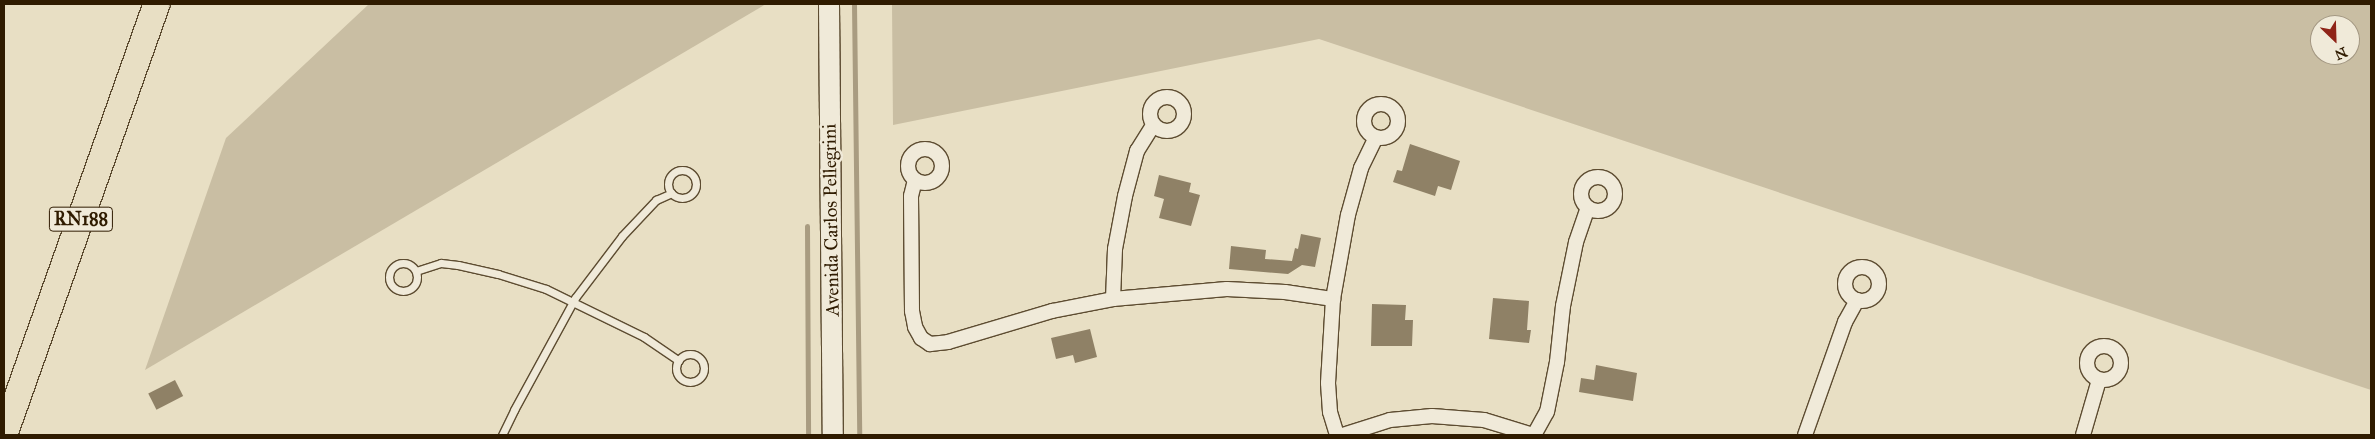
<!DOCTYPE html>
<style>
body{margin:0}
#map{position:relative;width:2375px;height:439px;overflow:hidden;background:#e8dfc4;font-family:"IM FELL Great Primer",serif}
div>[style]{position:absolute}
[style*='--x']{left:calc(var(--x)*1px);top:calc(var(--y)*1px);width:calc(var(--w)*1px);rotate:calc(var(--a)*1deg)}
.green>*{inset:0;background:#c9bea3}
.stream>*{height:5px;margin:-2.5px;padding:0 2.5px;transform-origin:2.5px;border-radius:2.5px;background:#a99c81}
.building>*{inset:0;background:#8f8166;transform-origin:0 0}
.roads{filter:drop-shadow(1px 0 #5d4c31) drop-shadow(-1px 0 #5d4c31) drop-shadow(0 1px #5d4c31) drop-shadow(0 -1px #5d4c31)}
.lane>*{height:7px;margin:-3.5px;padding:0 3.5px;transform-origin:3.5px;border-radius:3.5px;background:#f0ead9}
.lane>.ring{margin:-3.5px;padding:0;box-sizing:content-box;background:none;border:7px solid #f0ead9;border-radius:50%}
.street>*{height:14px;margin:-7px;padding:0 7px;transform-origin:7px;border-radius:7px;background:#f0ead9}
.street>.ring{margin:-7px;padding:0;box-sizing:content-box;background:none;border:14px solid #f0ead9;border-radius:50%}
.secondary>*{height:20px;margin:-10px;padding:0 10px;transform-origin:10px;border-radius:10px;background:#f0ead9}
.highway>*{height:26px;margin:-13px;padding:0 13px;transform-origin:13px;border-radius:13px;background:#e8dfc4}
span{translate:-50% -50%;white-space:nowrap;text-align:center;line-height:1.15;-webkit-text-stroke:5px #f0ead9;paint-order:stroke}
.shield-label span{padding:1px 4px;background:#f0ead9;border:1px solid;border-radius:4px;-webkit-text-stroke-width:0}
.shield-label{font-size:18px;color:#2f1b00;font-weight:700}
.street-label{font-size:19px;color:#2f1b00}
.frame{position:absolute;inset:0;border:5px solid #2f1b00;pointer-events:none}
.north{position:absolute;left:2310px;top:15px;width:50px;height:50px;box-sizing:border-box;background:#f0ead9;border:1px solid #a39782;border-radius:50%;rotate:156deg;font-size:14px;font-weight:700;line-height:20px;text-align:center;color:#2f1b00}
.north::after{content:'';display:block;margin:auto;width:18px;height:22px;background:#8f2418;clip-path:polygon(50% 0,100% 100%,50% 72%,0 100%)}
</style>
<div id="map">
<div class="green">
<div style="clip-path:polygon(369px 4px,766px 4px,145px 370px,226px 138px)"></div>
<div style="clip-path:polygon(evenodd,892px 4px,2371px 4px,2371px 390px,1319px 39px,893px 125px,892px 4px,2320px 25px,2350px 25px,2350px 55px,2320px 55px,2320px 25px)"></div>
</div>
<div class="stream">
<div style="--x:854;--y:4;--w:431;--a:89.3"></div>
<div style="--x:807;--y:226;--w:209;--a:89.7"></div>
</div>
<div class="building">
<div style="clip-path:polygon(1410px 144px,1460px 161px,1451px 190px,1438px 186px,1435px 196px,1393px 182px,1397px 170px,1402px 171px)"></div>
<div style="clip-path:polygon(1159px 175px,1191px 183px,1189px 192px,1200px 195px,1191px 226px,1159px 218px,1164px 199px,1154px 196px)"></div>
<div style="clip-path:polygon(1301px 234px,1321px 238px,1315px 267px,1302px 265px,1288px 274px,1229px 269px,1231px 246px,1266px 250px,1265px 259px,1292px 261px,1295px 248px,1298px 249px)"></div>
<div style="clip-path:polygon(1493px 298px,1529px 301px,1527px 330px,1531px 330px,1529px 343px,1489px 339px)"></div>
<div style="clip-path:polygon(1372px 304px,1406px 305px,1405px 320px,1413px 320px,1412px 346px,1371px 346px)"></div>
<div style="clip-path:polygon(1090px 329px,1097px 357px,1075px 363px,1073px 355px,1056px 359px,1051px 338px)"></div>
<div style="clip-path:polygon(1596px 365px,1637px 373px,1633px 401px,1579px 392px,1581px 378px,1594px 380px)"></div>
<div style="left:175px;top:380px;width:18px;height:30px;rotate:63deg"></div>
</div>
<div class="roads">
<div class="lane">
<div class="ring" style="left:668px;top:170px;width:21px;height:21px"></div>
<div class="ring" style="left:389px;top:263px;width:21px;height:21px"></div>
<div style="--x:416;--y:271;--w:26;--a:-18"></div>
<div style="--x:441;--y:263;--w:17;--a:7"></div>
<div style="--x:458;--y:265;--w:41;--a:12.7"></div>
<div style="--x:498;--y:274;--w:50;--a:17.4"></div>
<div style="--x:546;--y:289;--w:109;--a:26.1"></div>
<div style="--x:644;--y:337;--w:42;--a:34.4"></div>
<div class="ring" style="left:676px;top:354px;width:21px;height:21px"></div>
<div style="--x:502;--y:435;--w:28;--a:-64"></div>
<div style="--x:514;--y:410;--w:128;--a:-61.4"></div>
<div style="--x:575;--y:298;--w:78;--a:-52.8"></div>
<div style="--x:622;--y:236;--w:50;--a:-46.6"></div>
<div style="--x:656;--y:200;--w:17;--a:-24"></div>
</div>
<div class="street">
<div class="ring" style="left:1150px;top:97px;width:20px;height:20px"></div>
<div class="ring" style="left:1364px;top:104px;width:20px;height:20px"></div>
<div class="ring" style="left:908px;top:149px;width:20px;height:20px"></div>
<div class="ring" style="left:1581px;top:177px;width:20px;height:20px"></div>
<div style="--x:915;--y:180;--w:16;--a:104"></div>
<div style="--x:911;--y:196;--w:115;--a:89.5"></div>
<div style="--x:912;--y:311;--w:16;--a:79"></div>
<div style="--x:915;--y:327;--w:13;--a:61"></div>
<div style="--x:921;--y:338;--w:11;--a:34"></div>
<div style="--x:930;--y:344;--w:18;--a:-6"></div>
<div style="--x:948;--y:342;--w:109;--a:-16.6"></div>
<div style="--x:1052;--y:311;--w:62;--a:-11.1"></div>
<div style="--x:1113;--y:299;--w:114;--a:-5"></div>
<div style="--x:1227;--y:289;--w:58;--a:3"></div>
<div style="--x:1285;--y:292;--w:49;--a:8.3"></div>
<div class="ring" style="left:1845px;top:267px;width:20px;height:20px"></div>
<div style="--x:1113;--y:299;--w:50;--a:-87.7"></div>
<div style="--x:1115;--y:249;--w:54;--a:-79.3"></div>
<div style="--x:1125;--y:196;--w:47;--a:-75.1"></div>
<div style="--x:1137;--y:151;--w:31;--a:-58"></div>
<div class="ring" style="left:2087px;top:346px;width:20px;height:20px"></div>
<div style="--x:1337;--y:435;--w:24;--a:-107"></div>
<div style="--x:1330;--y:412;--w:29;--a:-94"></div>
<div style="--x:1328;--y:383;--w:84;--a:-86.6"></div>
<div style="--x:1333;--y:299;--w:85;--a:-79.9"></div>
<div style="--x:1348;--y:215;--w:49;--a:-74.5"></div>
<div style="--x:1361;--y:168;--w:34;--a:-64"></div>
<div style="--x:1343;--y:435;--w:49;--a:-17.7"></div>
<div style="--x:1390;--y:420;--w:42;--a:-5.4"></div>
<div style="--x:1432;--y:416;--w:52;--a:4.4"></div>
<div style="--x:1484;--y:420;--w:51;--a:17"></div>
<div style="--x:1534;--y:435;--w:26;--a:-61"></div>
<div style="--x:1547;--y:412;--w:51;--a:-78.7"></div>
<div style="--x:1557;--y:362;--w:56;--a:-83.9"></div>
<div style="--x:1563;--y:306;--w:65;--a:-78.5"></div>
<div style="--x:1576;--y:242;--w:36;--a:-71"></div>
<div style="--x:1805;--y:435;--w:120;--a:-70.5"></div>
<div style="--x:1845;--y:322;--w:25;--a:-61"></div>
<div style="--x:2083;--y:435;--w:57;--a:-73.8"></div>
</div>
<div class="secondary">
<div style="--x:829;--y:4;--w:431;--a:89.5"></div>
</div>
<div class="highway">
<div style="--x:4;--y:435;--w:457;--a:-70.5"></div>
</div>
</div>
<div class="shield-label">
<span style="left:81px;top:219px">RN188</span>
</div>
<div class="street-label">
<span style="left:831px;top:220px;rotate:-91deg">Avenida Carlos Pellegrini</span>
</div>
<div class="frame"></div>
<div class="north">N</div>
</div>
